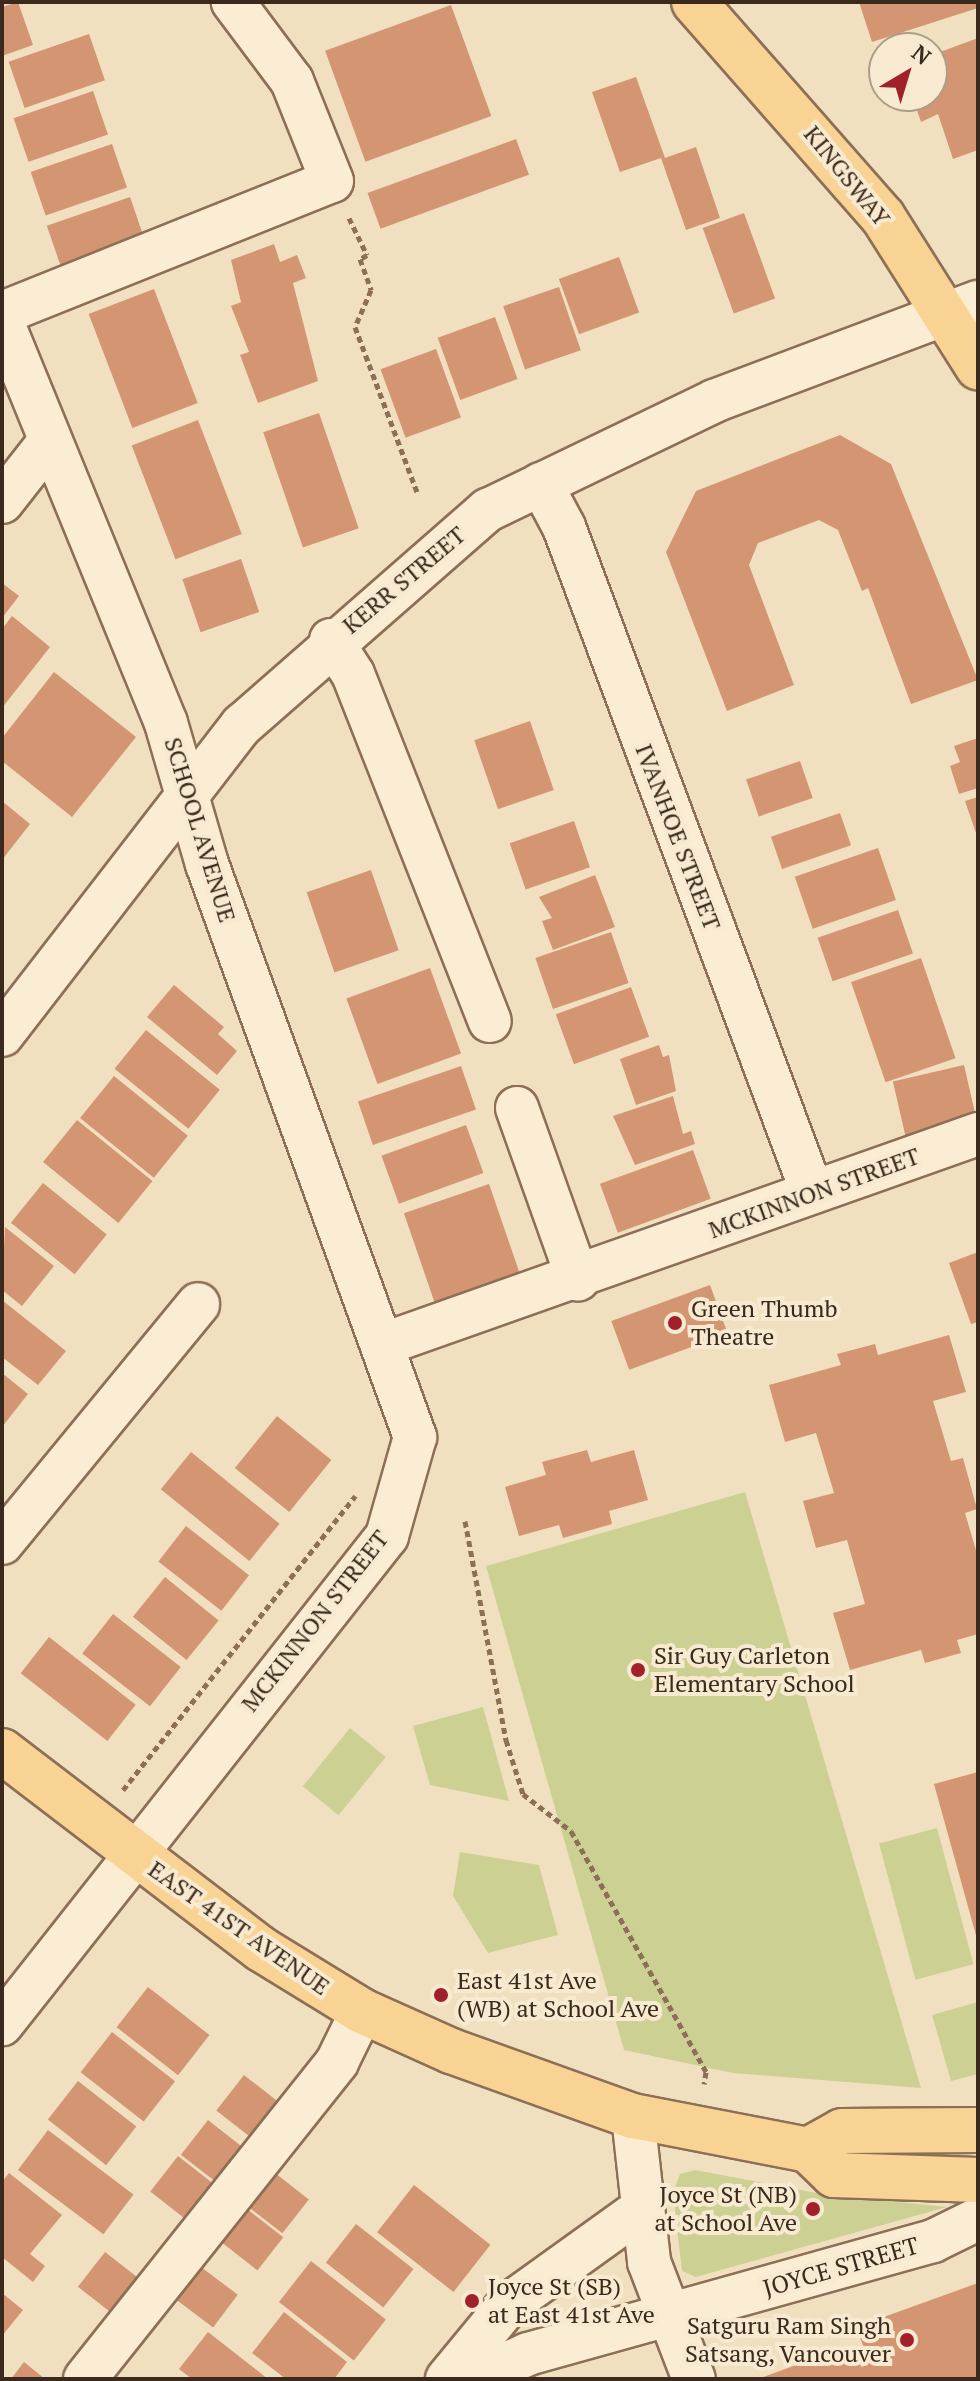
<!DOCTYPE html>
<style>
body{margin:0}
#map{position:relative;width:980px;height:2381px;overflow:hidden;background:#f1e0c0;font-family:"PT Serif",serif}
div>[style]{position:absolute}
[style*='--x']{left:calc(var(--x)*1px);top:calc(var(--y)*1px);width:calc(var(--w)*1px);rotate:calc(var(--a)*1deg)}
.green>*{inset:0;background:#cdd093;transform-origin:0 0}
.building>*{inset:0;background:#d39572;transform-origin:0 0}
.path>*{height:5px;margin-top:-2.5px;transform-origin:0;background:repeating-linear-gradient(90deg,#8c6f56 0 6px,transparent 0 10px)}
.roads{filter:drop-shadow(2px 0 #8c6f56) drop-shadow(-2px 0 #8c6f56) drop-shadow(0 2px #8c6f56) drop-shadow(0 -2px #8c6f56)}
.minor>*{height:42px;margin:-21px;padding:0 21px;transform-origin:21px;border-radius:21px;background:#fbedd4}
.major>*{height:44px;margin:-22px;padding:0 22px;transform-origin:22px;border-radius:22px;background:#f8d394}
.dots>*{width:22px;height:22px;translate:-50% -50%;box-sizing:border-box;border:4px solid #f8ead0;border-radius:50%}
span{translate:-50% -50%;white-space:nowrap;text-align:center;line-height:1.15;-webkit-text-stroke:8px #f8ead0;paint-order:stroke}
.street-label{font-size:24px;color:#3a291c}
.poi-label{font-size:24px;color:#3a291c}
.left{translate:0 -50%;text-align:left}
.right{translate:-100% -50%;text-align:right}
.frame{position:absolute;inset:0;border:4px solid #3a291c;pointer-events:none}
.north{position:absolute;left:868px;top:32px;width:80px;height:80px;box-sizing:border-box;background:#f8ead0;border:2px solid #ac9d88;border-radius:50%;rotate:38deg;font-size:22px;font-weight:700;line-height:32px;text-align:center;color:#3a291c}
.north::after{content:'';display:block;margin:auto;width:28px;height:36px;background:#a0212a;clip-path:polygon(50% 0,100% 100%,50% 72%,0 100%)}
</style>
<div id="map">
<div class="green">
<div style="clip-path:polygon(745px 1492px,921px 2088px,733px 2073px,624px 2050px,486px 1566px)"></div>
<div style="clip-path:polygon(483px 1707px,509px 1801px,430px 1785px,413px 1726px)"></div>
<div style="left:350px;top:1728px;width:46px;height:75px;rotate:39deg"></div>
<div style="left:937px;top:1828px;width:141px;height:60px;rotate:75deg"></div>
<div style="clip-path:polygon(460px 1852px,539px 1865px,558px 1935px,488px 1953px,453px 1896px)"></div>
<div style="clip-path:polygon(978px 2002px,978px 2074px,951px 2081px,932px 2015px)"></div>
<div style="clip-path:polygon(695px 2170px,822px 2194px,947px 2207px,696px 2277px,682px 2271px,673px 2193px,680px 2174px)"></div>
</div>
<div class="building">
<div style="clip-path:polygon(18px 2px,33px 45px,2px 56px,2px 7px)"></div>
<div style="clip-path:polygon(859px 2px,978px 2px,978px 8px,872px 42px)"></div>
<div style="left:451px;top:5px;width:118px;height:134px;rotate:70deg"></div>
<div style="left:89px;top:34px;width:49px;height:85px;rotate:71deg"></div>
<div style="clip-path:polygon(978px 38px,978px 150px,953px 159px,938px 114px,921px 122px,912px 96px,932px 96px,932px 55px)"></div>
<div style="clip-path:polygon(636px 77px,665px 158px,696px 147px,720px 218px,686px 230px,661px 158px,620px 172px,592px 92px)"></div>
<div style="left:93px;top:91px;width:46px;height:84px;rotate:71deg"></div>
<div style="left:516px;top:139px;width:38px;height:158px;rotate:70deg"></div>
<div style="left:112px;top:144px;width:46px;height:86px;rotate:71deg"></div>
<div style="left:130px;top:197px;width:56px;height:88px;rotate:71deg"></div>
<div style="left:744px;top:213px;width:91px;height:44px;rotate:70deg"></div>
<div style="clip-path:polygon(274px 244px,280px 262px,297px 255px,306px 278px,293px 283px,318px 381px,258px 403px,240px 355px,249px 352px,231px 306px,241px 302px,231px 260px)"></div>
<div style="left:619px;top:257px;width:59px;height:64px;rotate:70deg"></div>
<div style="left:559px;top:287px;width:67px;height:59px;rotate:71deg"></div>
<div style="left:154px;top:289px;width:122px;height:70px;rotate:69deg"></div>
<div style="left:495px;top:317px;width:66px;height:61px;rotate:70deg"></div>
<div style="left:436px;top:349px;width:73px;height:59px;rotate:70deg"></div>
<div style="left:319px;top:413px;width:122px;height:59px;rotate:71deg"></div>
<div style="left:198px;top:420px;width:122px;height:71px;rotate:69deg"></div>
<div style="clip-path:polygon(840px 435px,891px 464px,978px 680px,911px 704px,868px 588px,862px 591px,838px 530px,819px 520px,758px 543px,749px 565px,794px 685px,727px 711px,666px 552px,696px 491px)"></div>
<div style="left:241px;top:559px;width:56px;height:62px;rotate:71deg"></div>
<div style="clip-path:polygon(2px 583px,19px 596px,2px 618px)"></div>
<div style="clip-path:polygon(12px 616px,50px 647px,2px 708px,2px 629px)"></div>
<div style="clip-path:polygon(54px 672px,136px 737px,72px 817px,2px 761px,2px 738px)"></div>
<div style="left:530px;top:721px;width:73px;height:59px;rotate:71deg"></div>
<div style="clip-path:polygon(978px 738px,978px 788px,959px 794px,950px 766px,960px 762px,954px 746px)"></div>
<div style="left:800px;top:761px;width:39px;height:57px;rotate:71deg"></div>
<div style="clip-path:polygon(978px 797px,978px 836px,977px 836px,965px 801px)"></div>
<div style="clip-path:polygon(2px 801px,30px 824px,2px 860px)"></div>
<div style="left:840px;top:813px;width:34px;height:73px;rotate:71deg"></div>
<div style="left:574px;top:821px;width:49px;height:68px;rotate:71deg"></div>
<div style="left:878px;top:848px;width:55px;height:88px;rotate:71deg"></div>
<div style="left:371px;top:870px;width:85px;height:68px;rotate:71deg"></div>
<div style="clip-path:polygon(595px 875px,615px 927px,553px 950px,542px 921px,552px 918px,539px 897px)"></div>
<div style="left:898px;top:910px;width:46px;height:85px;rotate:71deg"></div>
<div style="left:611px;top:932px;width:54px;height:80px;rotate:71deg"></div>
<div style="left:921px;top:958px;width:106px;height:74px;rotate:71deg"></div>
<div style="left:430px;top:968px;width:91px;height:89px;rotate:70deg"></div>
<div style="clip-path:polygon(174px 985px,224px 1027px,218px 1034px,237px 1051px,217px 1075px,147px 1017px)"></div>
<div style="left:631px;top:987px;width:53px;height:80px;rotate:70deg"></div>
<div style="left:146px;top:1030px;width:95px;height:50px;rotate:39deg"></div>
<div style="clip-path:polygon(659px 1045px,663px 1057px,669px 1055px,676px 1091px,636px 1105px,620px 1059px)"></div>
<div style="left:964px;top:1065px;width:62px;height:73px;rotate:77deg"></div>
<div style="left:461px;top:1066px;width:46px;height:109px;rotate:71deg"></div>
<div style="left:114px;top:1076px;width:95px;height:54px;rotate:39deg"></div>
<div style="clip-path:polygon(673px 1096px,683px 1134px,691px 1131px,695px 1144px,635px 1165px,613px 1116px)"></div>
<div style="left:77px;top:1120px;width:97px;height:54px;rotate:39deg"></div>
<div style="left:466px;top:1125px;width:51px;height:90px;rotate:70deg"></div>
<div style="left:693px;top:1150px;width:52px;height:99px;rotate:70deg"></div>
<div style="left:43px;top:1183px;width:82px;height:51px;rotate:39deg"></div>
<div style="left:489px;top:1184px;width:98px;height:90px;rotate:71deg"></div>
<div style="clip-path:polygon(5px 1227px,54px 1266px,22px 1306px,2px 1290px)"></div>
<div style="clip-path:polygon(978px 1252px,978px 1322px,971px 1324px,949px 1263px)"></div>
<div style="left:710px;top:1285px;width:52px;height:105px;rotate:70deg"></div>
<div style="clip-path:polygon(2px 1300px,66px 1351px,38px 1385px,2px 1357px)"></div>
<div style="clip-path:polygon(949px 1335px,966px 1392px,933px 1401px,951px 1461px,963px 1458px,977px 1509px,965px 1513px,978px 1557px,978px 1634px,957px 1640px,961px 1653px,925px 1663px,921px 1650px,850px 1670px,833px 1613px,865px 1604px,847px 1540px,816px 1548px,803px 1501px,834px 1493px,816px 1433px,785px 1442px,769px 1385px,841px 1365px,837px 1354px,875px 1344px,878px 1355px)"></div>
<div style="clip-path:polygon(2px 1373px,28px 1394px,2px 1427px)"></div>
<div style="left:277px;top:1416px;width:70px;height:67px;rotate:39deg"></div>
<div style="clip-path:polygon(587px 1450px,591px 1462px,634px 1450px,648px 1500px,609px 1511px,612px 1524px,563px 1538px,559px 1525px,519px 1536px,505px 1487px,546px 1475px,542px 1462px)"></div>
<div style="left:191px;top:1452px;width:114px;height:48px;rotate:39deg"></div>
<div style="left:186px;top:1526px;width:80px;height:45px;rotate:38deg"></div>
<div style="left:165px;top:1577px;width:69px;height:51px;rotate:39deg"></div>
<div style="left:113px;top:1614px;width:86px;height:50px;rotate:38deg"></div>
<div style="left:49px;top:1637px;width:110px;height:46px;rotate:38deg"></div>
<div style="clip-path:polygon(978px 1772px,978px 1939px,977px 1939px,934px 1784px)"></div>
<div style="left:148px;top:1987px;width:78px;height:51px;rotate:38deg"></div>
<div style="left:112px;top:2032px;width:80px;height:51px;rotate:38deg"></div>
<div style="left:244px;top:2075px;width:50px;height:45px;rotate:38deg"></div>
<div style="left:78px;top:2081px;width:74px;height:49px;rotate:38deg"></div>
<div style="left:208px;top:2120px;width:51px;height:44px;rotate:38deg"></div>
<div style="left:48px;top:2130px;width:107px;height:50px;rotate:37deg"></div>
<div style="left:178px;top:2156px;width:49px;height:45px;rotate:38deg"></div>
<div style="clip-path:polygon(9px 2173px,62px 2215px,30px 2254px,45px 2266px,33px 2282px,2px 2257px,2px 2182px)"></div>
<div style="left:275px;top:2173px;width:43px;height:43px;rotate:38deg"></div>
<div style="left:414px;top:2185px;width:97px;height:60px;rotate:38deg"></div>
<div style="left:247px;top:2209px;width:46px;height:42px;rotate:38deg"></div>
<div style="left:356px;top:2224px;width:73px;height:49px;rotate:38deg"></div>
<div style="left:105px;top:2252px;width:46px;height:44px;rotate:38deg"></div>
<div style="left:311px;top:2261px;width:95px;height:52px;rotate:38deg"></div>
<div style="left:201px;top:2267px;width:46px;height:41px;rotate:37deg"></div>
<div style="clip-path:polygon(978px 2283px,978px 2379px,758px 2379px,834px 2351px,838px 2363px,866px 2353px,856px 2327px)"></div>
<div style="clip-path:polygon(2px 2293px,23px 2310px,2px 2336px)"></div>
<div style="clip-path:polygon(284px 2312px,347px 2362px,334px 2379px,286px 2379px,252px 2353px)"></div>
<div style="clip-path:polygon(208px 2332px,268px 2379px,192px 2379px,179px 2369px)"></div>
<div style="clip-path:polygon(24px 2362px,45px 2379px,11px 2379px)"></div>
</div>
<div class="path">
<div style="--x:349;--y:218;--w:41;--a:64.1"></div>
<div style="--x:367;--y:255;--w:8;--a:150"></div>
<div style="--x:360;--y:259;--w:33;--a:70"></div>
<div style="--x:371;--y:290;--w:40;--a:113.4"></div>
<div style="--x:355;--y:327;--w:176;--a:69.4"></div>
<div style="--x:465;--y:1521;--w:223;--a:79.4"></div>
<div style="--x:506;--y:1740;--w:57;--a:72.5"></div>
<div style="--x:523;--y:1794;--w:61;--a:37.6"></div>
<div style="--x:571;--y:1831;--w:276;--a:60.7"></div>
<div style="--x:706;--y:2072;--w:12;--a:99"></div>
<div style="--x:123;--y:1790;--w:375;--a:-51.7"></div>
</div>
<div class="roads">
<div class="minor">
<div style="--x:2;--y:313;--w:355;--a:-21.8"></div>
<div style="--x:332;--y:181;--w:108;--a:-111.8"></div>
<div style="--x:292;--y:81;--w:99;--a:-126.8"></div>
<div style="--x:2;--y:321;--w:434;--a:67.8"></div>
<div style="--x:166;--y:723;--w:147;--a:73.8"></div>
<div style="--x:207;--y:864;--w:610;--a:70.05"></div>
<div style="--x:415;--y:1437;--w:103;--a:105.8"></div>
<div style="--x:387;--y:1536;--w:622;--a:128.27"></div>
<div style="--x:541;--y:484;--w:49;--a:61.9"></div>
<div style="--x:564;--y:527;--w:710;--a:69.55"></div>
<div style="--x:2;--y:502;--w:76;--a:-51.9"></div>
<div style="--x:331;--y:640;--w:40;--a:57.1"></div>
<div style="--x:353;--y:674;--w:373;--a:68.5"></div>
<div style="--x:2;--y:1035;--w:392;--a:-52.3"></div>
<div style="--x:242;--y:725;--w:327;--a:-41.2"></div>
<div style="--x:488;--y:510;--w:251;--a:-25.7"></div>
<div style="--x:714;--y:401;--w:282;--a:-20.6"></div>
<div style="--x:517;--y:1108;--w:182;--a:70.4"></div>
<div style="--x:384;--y:1344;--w:630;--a:-19.47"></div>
<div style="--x:2;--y:1543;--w:309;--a:-50.6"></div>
<div style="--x:633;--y:2116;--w:147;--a:83.7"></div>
<div style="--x:649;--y:2262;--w:125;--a:69"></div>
<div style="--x:85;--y:2379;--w:405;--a:-51.5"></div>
<div style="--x:337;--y:2062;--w:57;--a:-63.9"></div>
<div style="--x:447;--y:2379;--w:96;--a:-50.5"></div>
<div style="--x:508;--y:2305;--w:161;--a:-35.7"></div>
<div style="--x:473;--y:2379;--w:60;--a:-24.4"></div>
<div style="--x:528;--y:2354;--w:420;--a:-15.6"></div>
<div style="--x:933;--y:2241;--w:50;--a:-26.1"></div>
</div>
<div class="major">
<div style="--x:694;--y:2;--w:286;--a:48.7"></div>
<div style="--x:883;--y:217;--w:178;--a:57.7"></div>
<div style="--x:2;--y:1751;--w:326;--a:37.4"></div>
<div style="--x:261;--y:1949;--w:119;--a:31.5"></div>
<div style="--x:362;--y:2011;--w:98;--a:24.2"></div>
<div style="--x:451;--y:2051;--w:193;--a:19.7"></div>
<div style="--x:633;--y:2116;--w:178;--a:11"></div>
<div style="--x:808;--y:2150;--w:36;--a:44"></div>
<div style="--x:834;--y:2175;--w:144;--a:2"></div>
<div style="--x:808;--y:2150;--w:39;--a:-29"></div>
<div style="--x:842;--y:2131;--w:136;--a:-0.4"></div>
</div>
</div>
<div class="dots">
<div style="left:675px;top:1323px;background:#a0212a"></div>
<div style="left:638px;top:1670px;background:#a0212a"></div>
<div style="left:441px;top:1995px;background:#a0212a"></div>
<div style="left:813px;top:2209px;background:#a0212a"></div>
<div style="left:472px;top:2301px;background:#a0212a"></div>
<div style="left:907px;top:2340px;background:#a0212a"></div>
</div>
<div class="street-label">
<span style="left:847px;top:176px;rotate:51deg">KINGSWAY</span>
<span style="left:404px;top:580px;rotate:-40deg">KERR STREET</span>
<span style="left:200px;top:830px;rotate:73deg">SCHOOL AVENUE</span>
<span style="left:678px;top:837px;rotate:69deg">IVANHOE STREET</span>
<span style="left:814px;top:1193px;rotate:-20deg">MCKINNON STREET</span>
<span style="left:315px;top:1621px;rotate:-52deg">MCKINNON STREET</span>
<span style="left:239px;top:1928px;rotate:35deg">EAST 41ST AVENUE</span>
<span style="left:841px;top:2267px;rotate:-16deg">JOYCE STREET</span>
</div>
<div class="poi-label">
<span class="left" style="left:691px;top:1323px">Green Thumb<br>Theatre</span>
<span class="left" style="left:654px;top:1670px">Sir Guy Carleton<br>Elementary School</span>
<span class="left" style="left:457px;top:1995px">East 41st Ave<br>(WB) at School Ave</span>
<span class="right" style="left:797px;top:2209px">Joyce St (NB)<br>at School Ave</span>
<span class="left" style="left:488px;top:2301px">Joyce St (SB)<br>at East 41st Ave</span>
<span class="right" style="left:891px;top:2340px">Satguru Ram Singh<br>Satsang, Vancouver</span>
</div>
<div class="frame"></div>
<div class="north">N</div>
</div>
